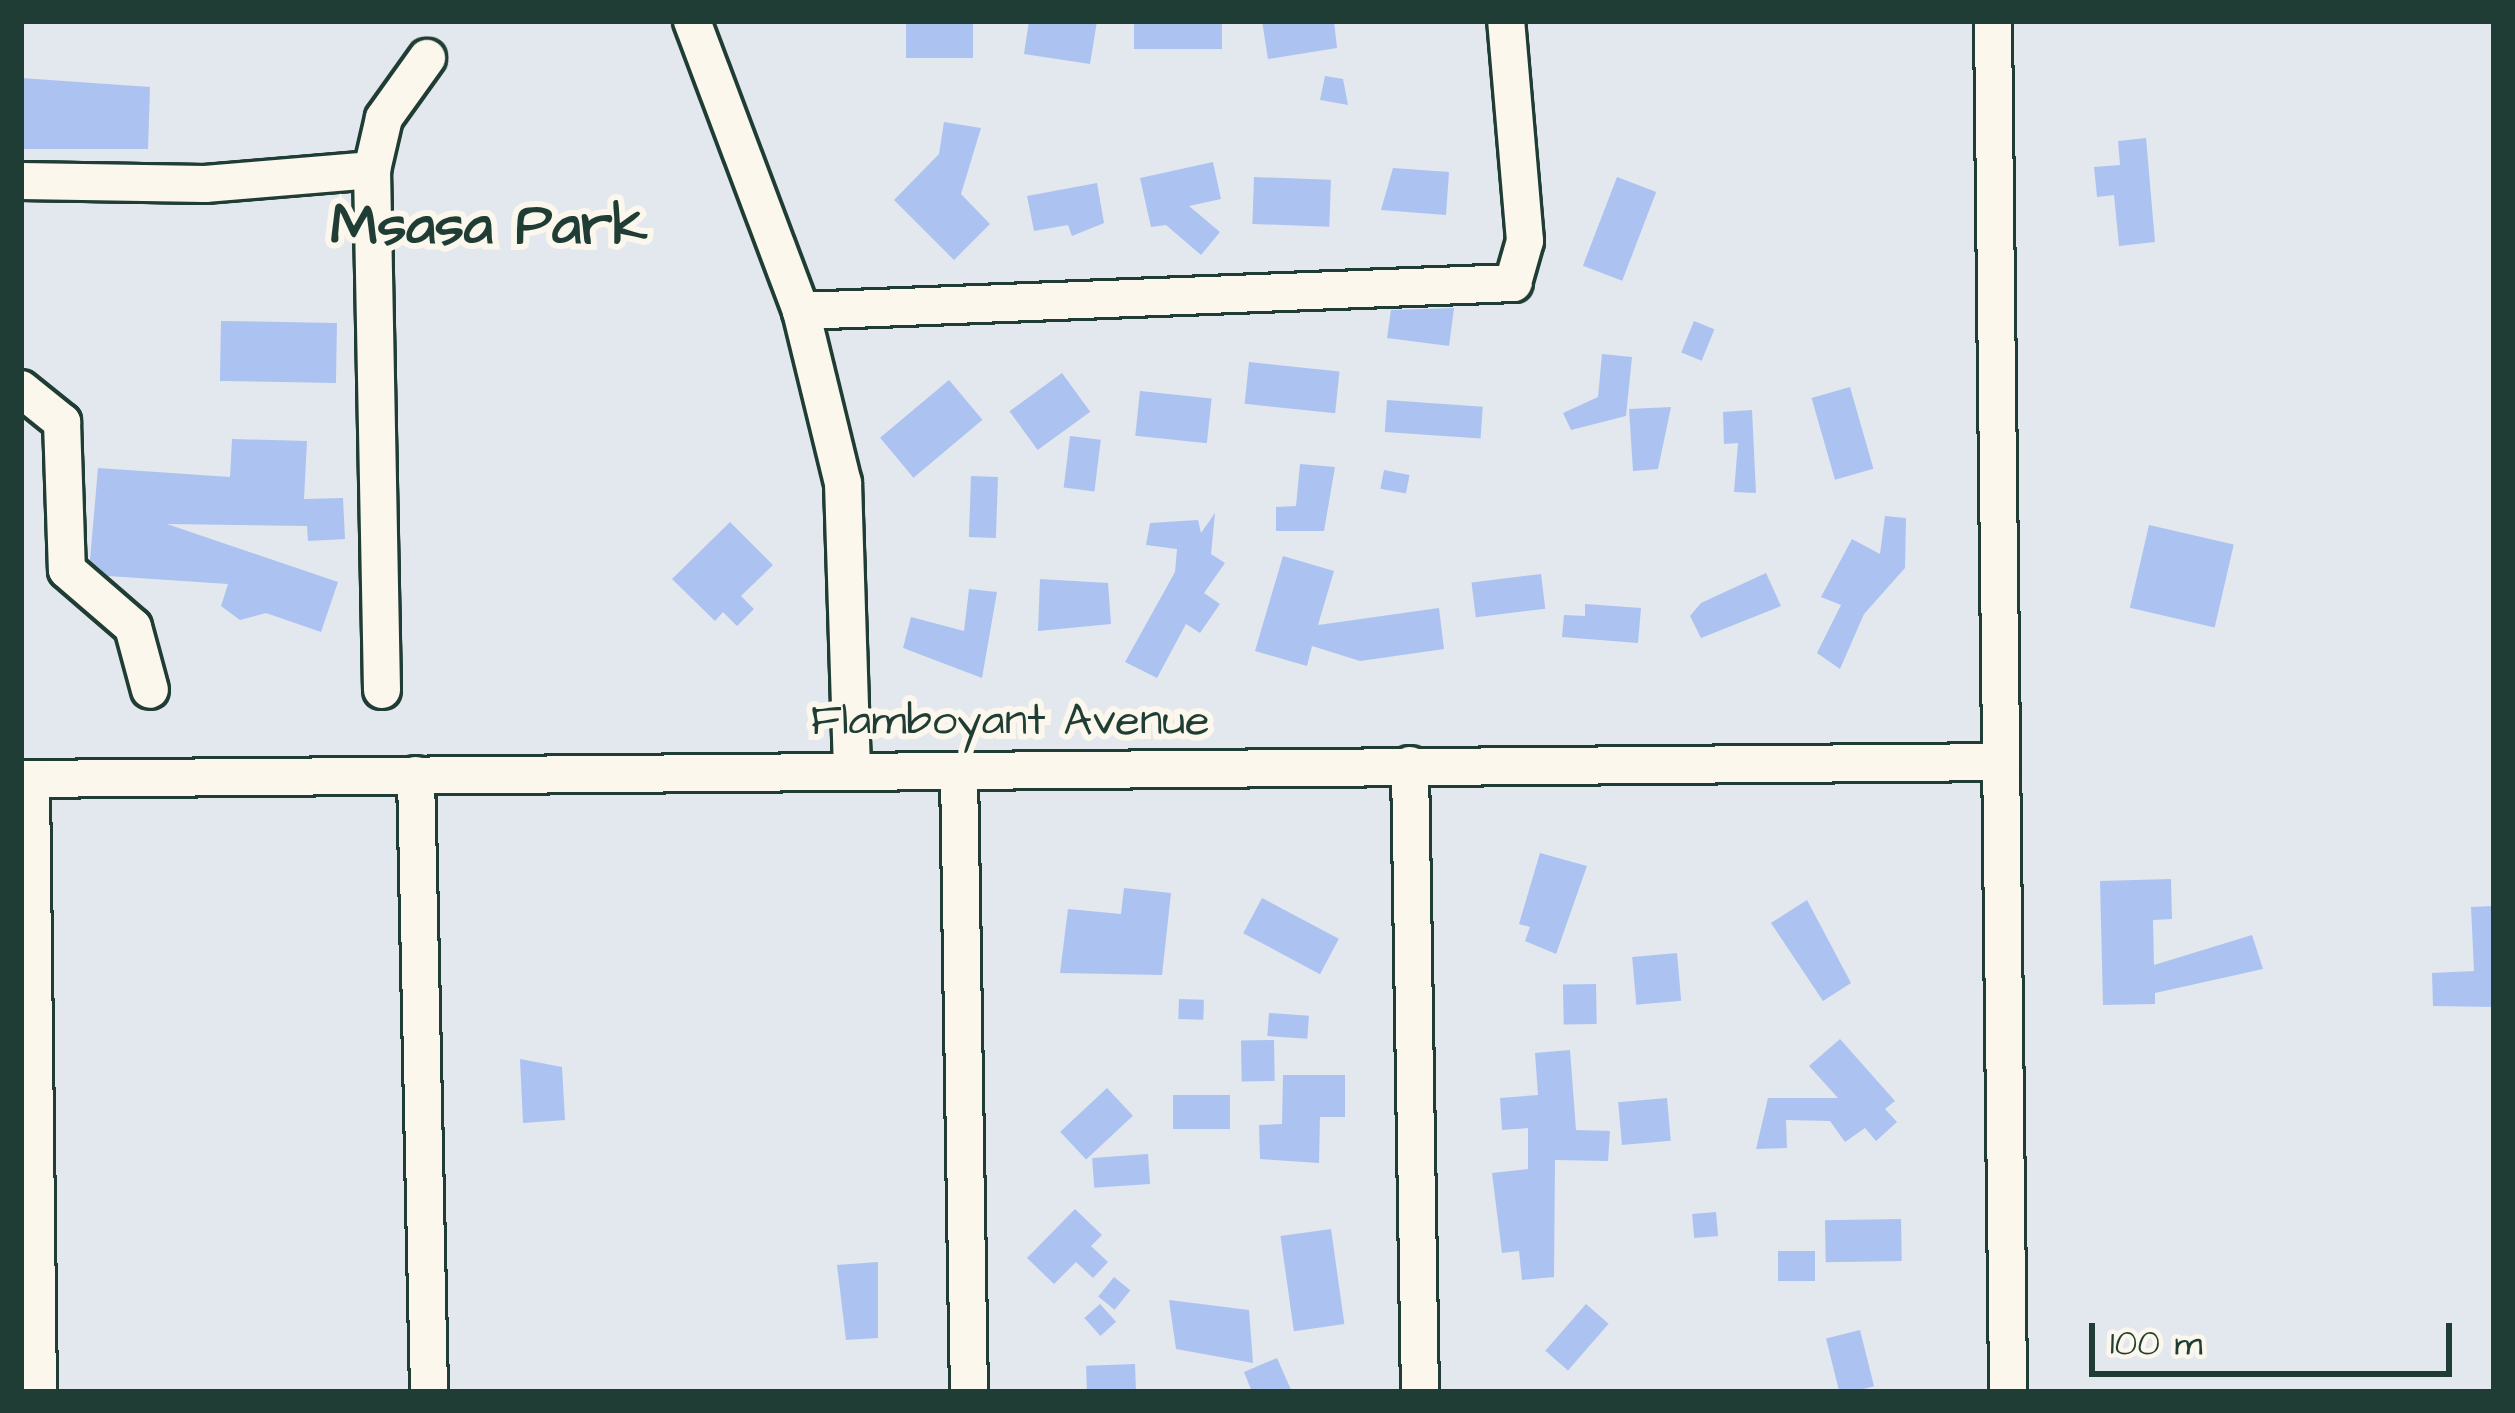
<!DOCTYPE html>
<style>
body{margin:0}
#map{position:relative;width:2515px;height:1413px;overflow:hidden;background:#e3e7ee;font-family:"Architects Daughter",sans-serif}
div>[style]{position:absolute}
[style*='--x']{left:calc(var(--x)*1px);top:calc(var(--y)*1px);width:calc(var(--w)*1px);rotate:calc(var(--a)*1deg)}
.building>*{inset:0;background:#acc3f1;transform-origin:0 0}
.roads{filter:drop-shadow(3px 0 #1f3d34) drop-shadow(-3px 0 #1f3d34) drop-shadow(0 3px #1f3d34) drop-shadow(0 -3px #1f3d34)}
.minor>*{height:36px;margin:-18px;padding:0 18px;transform-origin:18px;border-radius:18px;background:#fbf7ec}
span{translate:-50% -50%;white-space:nowrap;text-align:center;line-height:1.15;-webkit-text-stroke:12px #fbf7ec;paint-order:stroke}
.street-label{font-size:45px;color:#1f3d34}
.district-label{font-size:57px;color:#1f3d34;font-weight:700}
.frame{position:absolute;inset:0;border:24px solid #1f3d34;pointer-events:none}
.scale{position:absolute;left:2089px;top:1323px;width:363px;height:54px;box-sizing:border-box;border:6px solid #1f3d34;border-top:0;padding-left:15px;font-size:36px;line-height:42px;white-space:nowrap;color:#1f3d34;-webkit-text-stroke:9px #fbf7ec;paint-order:stroke}
</style>
<div id="map">
<div class="building">
<div style="left:906px;top:21px;width:67px;height:37px"></div>
<div style="clip-path:polygon(1029px 21px,1097px 21px,1090px 64px,1024px 54px)"></div>
<div style="left:1134px;top:21px;width:88px;height:28px"></div>
<div style="clip-path:polygon(1262px 21px,1334px 21px,1337px 48px,1268px 59px)"></div>
<div style="clip-path:polygon(1325px 76px,1343px 79px,1348px 105px,1320px 100px)"></div>
<div style="clip-path:polygon(21px 78px,150px 87px,148px 149px,21px 149px)"></div>
<div style="clip-path:polygon(944px 122px,981px 128px,961px 194px,990px 224px,954px 260px,894px 200px,939px 154px)"></div>
<div style="clip-path:polygon(2146px 138px,2155px 242px,2119px 246px,2114px 195px,2097px 197px,2094px 167px,2120px 165px,2118px 141px)"></div>
<div style="clip-path:polygon(1213px 162px,1221px 199px,1189px 206px,1220px 232px,1201px 255px,1166px 225px,1151px 227px,1140px 178px)"></div>
<div style="clip-path:polygon(1393px 168px,1449px 172px,1446px 215px,1381px 210px)"></div>
<div style="left:1254px;top:177px;width:77px;height:47px;rotate:2deg"></div>
<div style="left:1617px;top:177px;width:42px;height:95px;rotate:21deg"></div>
<div style="clip-path:polygon(1097px 183px,1104px 223px,1072px 236px,1068px 225px,1034px 231px,1027px 196px)"></div>
<div style="clip-path:polygon(1454px 308px,1449px 346px,1387px 338px,1391px 310px)"></div>
<div style="left:221px;top:321px;width:116px;height:60px;rotate:1deg"></div>
<div style="left:1694px;top:321px;width:22px;height:34px;rotate:22deg"></div>
<div style="clip-path:polygon(1602px 354px,1632px 357px,1626px 416px,1571px 430px,1563px 413px,1598px 397px)"></div>
<div style="left:1249px;top:362px;width:91px;height:42px;rotate:6deg"></div>
<div style="left:1062px;top:373px;width:48px;height:65px;rotate:54deg"></div>
<div style="left:949px;top:380px;width:52px;height:90px;rotate:50deg"></div>
<div style="left:1850px;top:387px;width:85px;height:40px;rotate:74deg"></div>
<div style="left:1140px;top:391px;width:72px;height:45px;rotate:6deg"></div>
<div style="left:1387px;top:400px;width:96px;height:32px;rotate:4deg"></div>
<div style="clip-path:polygon(1671px 407px,1658px 469px,1633px 471px,1629px 409px)"></div>
<div style="clip-path:polygon(1752px 410px,1756px 493px,1734px 492px,1738px 443px,1724px 444px,1723px 412px)"></div>
<div style="left:1070px;top:436px;width:31px;height:52px;rotate:7deg"></div>
<div style="clip-path:polygon(232px 439px,307px 441px,304px 499px,343px 498px,345px 539px,308px 541px,307px 526px,167px 524px,338px 582px,321px 632px,266px 613px,240px 620px,221px 606px,228px 584px,108px 576px,90px 560px,98px 468px,230px 477px)"></div>
<div style="clip-path:polygon(1300px 464px,1335px 467px,1324px 531px,1276px 531px,1276px 507px,1296px 506px)"></div>
<div style="left:1384px;top:470px;width:26px;height:19px;rotate:11deg"></div>
<div style="left:971px;top:476px;width:27px;height:61px;rotate:2deg"></div>
<div style="clip-path:polygon(1215px 513px,1211px 554px,1225px 563px,1204px 593px,1220px 604px,1200px 633px,1186px 624px,1157px 678px,1125px 662px,1175px 572px,1177px 549px,1146px 545px,1150px 523px,1198px 520px,1201px 533px)"></div>
<div style="clip-path:polygon(1885px 516px,1906px 518px,1905px 568px,1864px 614px,1840px 669px,1817px 653px,1841px 605px,1821px 597px,1852px 539px,1880px 554px)"></div>
<div style="clip-path:polygon(730px 522px,773px 565px,741px 596px,754px 609px,737px 626px,723px 612px,715px 621px,672px 579px)"></div>
<div style="left:2149px;top:525px;width:87px;height:85px;rotate:13deg"></div>
<div style="clip-path:polygon(1283px 556px,1334px 571px,1318px 625px,1439px 608px,1444px 649px,1360px 661px,1312px 646px,1307px 666px,1255px 651px)"></div>
<div style="clip-path:polygon(1766px 573px,1781px 606px,1701px 638px,1690px 616px,1701px 603px)"></div>
<div style="left:1541px;top:574px;width:35px;height:70px;rotate:83deg"></div>
<div style="clip-path:polygon(1040px 579px,1108px 583px,1111px 624px,1038px 631px)"></div>
<div style="clip-path:polygon(969px 589px,997px 592px,982px 678px,903px 648px,911px 617px,964px 631px)"></div>
<div style="clip-path:polygon(1585px 604px,1641px 608px,1638px 643px,1562px 637px,1564px 615px,1585px 616px)"></div>
<div style="clip-path:polygon(1540px 853px,1587px 866px,1556px 954px,1525px 941px,1530px 927px,1519px 924px)"></div>
<div style="clip-path:polygon(2171px 879px,2172px 919px,2153px 920px,2154px 965px,2252px 935px,2263px 969px,2155px 993px,2155px 1004px,2103px 1005px,2100px 881px)"></div>
<div style="clip-path:polygon(1124px 888px,1171px 893px,1162px 975px,1060px 973px,1068px 909px,1121px 914px)"></div>
<div style="left:1262px;top:898px;width:87px;height:40px;rotate:28deg"></div>
<div style="clip-path:polygon(1807px 900px,1851px 983px,1823px 1001px,1771px 923px)"></div>
<div style="clip-path:polygon(2494px 906px,2494px 1007px,2433px 1006px,2432px 973px,2474px 971px,2471px 907px)"></div>
<div style="left:1677px;top:953px;width:48px;height:45px;rotate:85deg"></div>
<div style="left:1596px;top:984px;width:40px;height:33px;rotate:89deg"></div>
<div style="left:1179px;top:999px;width:25px;height:20px;rotate:2deg"></div>
<div style="left:1269px;top:1013px;width:40px;height:23px;rotate:4deg"></div>
<div style="clip-path:polygon(1840px 1039px,1895px 1101px,1885px 1109px,1897px 1122px,1876px 1141px,1865px 1128px,1845px 1142px,1830px 1121px,1786px 1120px,1787px 1148px,1756px 1149px,1768px 1098px,1838px 1098px,1809px 1066px)"></div>
<div style="left:1274px;top:1040px;width:41px;height:33px;rotate:89deg"></div>
<div style="clip-path:polygon(1570px 1050px,1576px 1130px,1610px 1131px,1608px 1161px,1555px 1160px,1554px 1277px,1522px 1280px,1519px 1251px,1502px 1253px,1492px 1173px,1528px 1169px,1528px 1128px,1502px 1130px,1500px 1098px,1538px 1095px,1535px 1053px)"></div>
<div style="clip-path:polygon(520px 1059px,562px 1067px,565px 1120px,523px 1123px)"></div>
<div style="clip-path:polygon(1283px 1075px,1345px 1075px,1345px 1117px,1320px 1117px,1319px 1163px,1260px 1159px,1259px 1125px,1282px 1124px)"></div>
<div style="left:1107px;top:1088px;width:38px;height:64px;rotate:47deg"></div>
<div style="left:1230px;top:1095px;width:34px;height:57px;rotate:90deg"></div>
<div style="left:1667px;top:1098px;width:43px;height:49px;rotate:85deg"></div>
<div style="left:1148px;top:1154px;width:30px;height:56px;rotate:86deg"></div>
<div style="clip-path:polygon(1075px 1209px,1102px 1235px,1091px 1246px,1108px 1262px,1093px 1278px,1076px 1262px,1054px 1284px,1027px 1258px)"></div>
<div style="left:1716px;top:1212px;width:24px;height:24px;rotate:85deg"></div>
<div style="left:1901px;top:1219px;width:42px;height:76px;rotate:89deg"></div>
<div style="left:1331px;top:1229px;width:96px;height:51px;rotate:82deg"></div>
<div style="left:1778px;top:1251px;width:37px;height:30px"></div>
<div style="clip-path:polygon(878px 1262px,878px 1338px,846px 1340px,837px 1265px)"></div>
<div style="left:1114px;top:1277px;width:21px;height:25px;rotate:39deg"></div>
<div style="clip-path:polygon(1169px 1300px,1249px 1310px,1253px 1363px,1176px 1349px)"></div>
<div style="left:1100px;top:1304px;width:24px;height:21px;rotate:48deg"></div>
<div style="left:1586px;top:1304px;width:30px;height:62px;rotate:41deg"></div>
<div style="left:1860px;top:1330px;width:58px;height:35px;rotate:76deg"></div>
<div style="clip-path:polygon(1277px 1358px,1292px 1392px,1252px 1392px,1244px 1372px)"></div>
<div style="left:1135px;top:1364px;width:28px;height:49px;rotate:88deg"></div>
</div>
<div class="roads">
<div class="minor">
<div style="--x:692;--y:21;--w:310;--a:69.4"></div>
<div style="--x:801;--y:311;--w:177;--a:76.3"></div>
<div style="--x:843;--y:483;--w:288;--a:88.2"></div>
<div style="--x:1993;--y:21;--w:1371;--a:89.37"></div>
<div style="--x:21;--y:181;--w:184;--a:0.9"></div>
<div style="--x:205;--y:184;--w:168;--a:-4.8"></div>
<div style="--x:801;--y:311;--w:713;--a:-2.25"></div>
<div style="--x:1513;--y:283;--w:44;--a:-74.1"></div>
<div style="--x:1525;--y:241;--w:221;--a:-94.9"></div>
<div style="--x:21;--y:389;--w:53;--a:38.8"></div>
<div style="--x:62;--y:422;--w:148;--a:88.1"></div>
<div style="--x:67;--y:570;--w:87;--a:40.8"></div>
<div style="--x:133;--y:627;--w:65;--a:74.9"></div>
<div style="--x:382;--y:690;--w:520;--a:-91.1"></div>
<div style="--x:372;--y:170;--w:53;--a:-77"></div>
<div style="--x:384;--y:118;--w:74;--a:-54.4"></div>
<div style="--x:1410;--y:765;--w:627;--a:89.09"></div>
<div style="--x:959;--y:772;--w:620;--a:89.08"></div>
<div style="--x:416;--y:775;--w:617;--a:88.79"></div>
<div style="--x:21;--y:779;--w:1979;--a:-0.49"></div>
<div style="--x:31;--y:779;--w:613;--a:89.35"></div>
</div>
</div>
<div class="street-label">
<span style="left:1010px;top:722px">Flamboyant Avenue</span>
</div>
<div class="district-label">
<span style="left:489px;top:227px">Msasa Park</span>
</div>
<div class="frame"></div>
<div class="scale">100 m</div>
</div>
